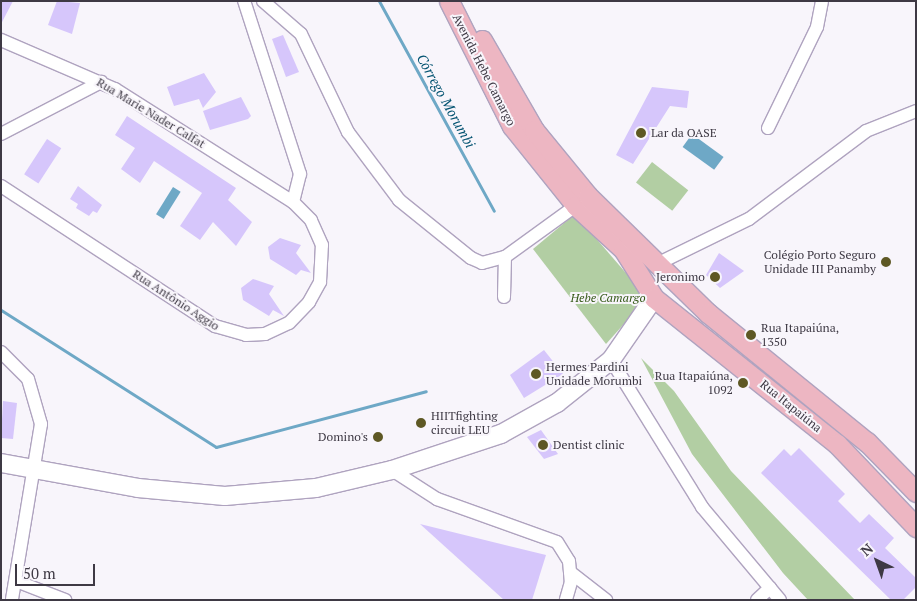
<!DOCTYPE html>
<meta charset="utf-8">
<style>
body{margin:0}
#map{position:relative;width:917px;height:601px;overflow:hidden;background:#f8f5fb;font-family:"PT Serif",serif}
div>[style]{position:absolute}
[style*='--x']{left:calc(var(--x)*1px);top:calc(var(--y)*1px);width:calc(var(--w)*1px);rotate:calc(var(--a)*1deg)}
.green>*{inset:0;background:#b2cea3;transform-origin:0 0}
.water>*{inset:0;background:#6ea8c6;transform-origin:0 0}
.stream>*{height:3px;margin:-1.5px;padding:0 1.5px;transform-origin:1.5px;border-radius:1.5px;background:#6ea8c6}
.building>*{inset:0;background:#d6c6fb;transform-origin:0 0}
.roads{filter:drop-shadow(1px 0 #afa3bf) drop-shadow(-1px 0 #afa3bf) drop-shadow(0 1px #afa3bf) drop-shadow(0 -1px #afa3bf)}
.street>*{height:12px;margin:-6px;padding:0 6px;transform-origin:6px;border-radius:6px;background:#fff}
.secondary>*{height:18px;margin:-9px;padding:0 9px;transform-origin:9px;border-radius:9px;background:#fff}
.primary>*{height:19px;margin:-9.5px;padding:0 9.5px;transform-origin:9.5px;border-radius:9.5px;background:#edb6c2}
.dots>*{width:14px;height:14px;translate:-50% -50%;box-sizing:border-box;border:2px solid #f8f5fb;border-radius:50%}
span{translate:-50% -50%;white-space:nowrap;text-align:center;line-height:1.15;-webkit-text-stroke:4px #f8f5fb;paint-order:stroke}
.street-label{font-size:12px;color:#3e3944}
.poi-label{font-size:12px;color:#3e3944}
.left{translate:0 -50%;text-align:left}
.right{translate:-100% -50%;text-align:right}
.park-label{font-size:12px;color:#345917;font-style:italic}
.water-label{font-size:14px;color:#035371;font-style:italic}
.frame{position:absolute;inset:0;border:2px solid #3e3944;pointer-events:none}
.north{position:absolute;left:852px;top:536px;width:50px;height:50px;-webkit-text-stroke:4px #f8f5fb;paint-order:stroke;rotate:318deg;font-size:14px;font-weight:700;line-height:20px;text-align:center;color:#3e3944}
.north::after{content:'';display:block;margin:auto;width:18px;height:22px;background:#3e3944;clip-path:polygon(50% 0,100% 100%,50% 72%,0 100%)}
.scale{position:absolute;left:15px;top:564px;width:80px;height:22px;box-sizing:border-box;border:2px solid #3e3944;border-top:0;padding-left:6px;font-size:15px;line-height:18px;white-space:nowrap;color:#3e3944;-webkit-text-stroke:4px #f8f5fb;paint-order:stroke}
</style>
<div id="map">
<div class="green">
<div style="left:652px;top:162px;width:46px;height:26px;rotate:38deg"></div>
<div style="clip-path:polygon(575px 214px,638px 287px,641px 297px,641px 305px,606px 344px,533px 249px)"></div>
<div style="clip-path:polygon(641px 358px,674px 391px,731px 471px,855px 600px,808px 600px,783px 573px,692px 454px)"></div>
</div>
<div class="water">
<div style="left:692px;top:134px;width:39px;height:16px;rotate:36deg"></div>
<div style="left:173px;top:187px;width:9px;height:32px;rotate:32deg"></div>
</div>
<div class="stream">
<div style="--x:379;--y:1;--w:239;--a:61.3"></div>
<div style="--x:1;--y:310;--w:255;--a:32.5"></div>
<div style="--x:216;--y:447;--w:217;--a:-14.9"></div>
</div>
<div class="building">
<div style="clip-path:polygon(1px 1px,13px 1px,1px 24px)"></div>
<div style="clip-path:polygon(57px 1px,80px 3px,72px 34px,48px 25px)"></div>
<div style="clip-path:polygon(283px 35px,299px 72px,286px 77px,272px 39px)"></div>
<div style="clip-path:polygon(204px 73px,216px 92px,203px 108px,199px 99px,174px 106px,167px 87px)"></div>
<div style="clip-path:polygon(652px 87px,689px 91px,687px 108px,670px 106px,633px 164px,616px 155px)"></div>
<div style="clip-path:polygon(241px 97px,251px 116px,248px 119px,210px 130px,203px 111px)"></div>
<div style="clip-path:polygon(127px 116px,236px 188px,228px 200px,252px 222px,236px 246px,213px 222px,200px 240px,180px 226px,202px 193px,154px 161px,140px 183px,121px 169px,135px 148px,115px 135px)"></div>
<div style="left:47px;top:139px;width:17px;height:42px;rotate:33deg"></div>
<div style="clip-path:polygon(78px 186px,102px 205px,97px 213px,93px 211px,89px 216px,76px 208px,78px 204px,70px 199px)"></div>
<div style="clip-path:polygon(280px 238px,301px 245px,296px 253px,311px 273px,301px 270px,296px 275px,270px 259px,268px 247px)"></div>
<div style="clip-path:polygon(719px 253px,744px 271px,720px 288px,706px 275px)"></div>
<div style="clip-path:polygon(253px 279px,274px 286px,269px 294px,284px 316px,273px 310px,269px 316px,243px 300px,241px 288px)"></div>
<div style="clip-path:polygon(544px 350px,563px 374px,524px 398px,510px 375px)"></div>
<div style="clip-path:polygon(3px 401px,17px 403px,13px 439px,1px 438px)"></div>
<div style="clip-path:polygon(541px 430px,558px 454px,544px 459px,527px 437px)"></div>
<div style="clip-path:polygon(799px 448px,845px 494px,838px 501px,860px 523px,869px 514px,894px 538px,885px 548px,916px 578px,916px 587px,903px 600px,891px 600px,761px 473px,784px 449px,791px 456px)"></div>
<div style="clip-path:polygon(420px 524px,546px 555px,532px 600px,504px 600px)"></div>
</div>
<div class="roads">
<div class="street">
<div style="--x:263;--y:1;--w:50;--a:41"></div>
<div style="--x:301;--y:34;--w:109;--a:64.4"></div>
<div style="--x:348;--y:132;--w:85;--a:53.1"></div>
<div style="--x:399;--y:200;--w:92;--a:38.9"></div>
<div style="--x:471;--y:258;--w:12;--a:24"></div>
<div style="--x:482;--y:263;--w:24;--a:-15"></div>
<div style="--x:1;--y:40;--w:124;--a:23.3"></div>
<div style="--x:115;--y:89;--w:211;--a:32.4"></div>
<div style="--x:768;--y:128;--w:112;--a:-64.1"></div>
<div style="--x:817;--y:27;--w:26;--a:-79"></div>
<div style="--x:1;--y:134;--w:113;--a:-27.5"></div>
<div style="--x:1;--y:186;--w:256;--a:33.2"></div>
<div style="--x:215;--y:326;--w:32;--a:16"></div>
<div style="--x:246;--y:335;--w:19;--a:-3"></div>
<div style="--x:265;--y:334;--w:26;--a:-25"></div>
<div style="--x:289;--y:323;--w:29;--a:-46"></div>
<div style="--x:309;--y:302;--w:23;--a:-61"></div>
<div style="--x:320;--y:282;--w:37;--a:-87"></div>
<div style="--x:322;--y:245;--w:27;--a:-114"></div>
<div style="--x:311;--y:220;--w:25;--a:-135"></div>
<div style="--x:293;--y:202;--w:29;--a:-76"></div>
<div style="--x:300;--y:174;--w:182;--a:-107.9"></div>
<div style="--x:659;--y:263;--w:100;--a:-26.1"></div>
<div style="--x:749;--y:219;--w:146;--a:-36.9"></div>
<div style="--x:866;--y:131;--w:54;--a:-21.8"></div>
<div style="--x:504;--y:297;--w:40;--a:-88.6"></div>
<div style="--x:505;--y:257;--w:94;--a:-35.9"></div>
<div style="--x:1;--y:352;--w:38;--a:45"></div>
<div style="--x:28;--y:379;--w:47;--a:73.9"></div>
<div style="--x:41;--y:424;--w:178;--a:99.4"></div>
<div style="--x:611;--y:360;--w:173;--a:58.2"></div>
<div style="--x:702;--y:507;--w:121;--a:50"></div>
<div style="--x:392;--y:470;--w:54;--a:32.8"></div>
<div style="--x:437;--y:499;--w:127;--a:19.7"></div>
<div style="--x:557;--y:542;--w:22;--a:58"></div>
<div style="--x:569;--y:561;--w:21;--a:85"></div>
<div style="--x:571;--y:582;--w:19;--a:106"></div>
<div style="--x:570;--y:572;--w:46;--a:37.9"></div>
<div style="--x:16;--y:581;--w:53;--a:21.2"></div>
<div style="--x:757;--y:600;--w:18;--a:-43"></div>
</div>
<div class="secondary">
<div style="--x:1;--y:463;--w:139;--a:10.3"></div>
<div style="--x:138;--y:488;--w:87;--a:5.3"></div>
<div style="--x:225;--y:496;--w:91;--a:-5"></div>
<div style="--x:316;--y:488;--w:78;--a:-13.3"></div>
<div style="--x:392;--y:470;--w:115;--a:-18.3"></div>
<div style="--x:501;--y:434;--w:64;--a:-29"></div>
<div style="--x:557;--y:403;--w:69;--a:-38.5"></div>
<div style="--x:611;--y:360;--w:75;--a:-55.3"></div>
</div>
<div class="primary">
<div style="--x:449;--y:1;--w:140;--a:63.3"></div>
<div style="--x:512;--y:126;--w:102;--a:51.3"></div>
<div style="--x:576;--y:206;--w:64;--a:42.5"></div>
<div style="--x:623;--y:249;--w:58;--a:57.7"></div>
<div style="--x:654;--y:298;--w:234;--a:38.6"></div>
<div style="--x:837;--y:444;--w:115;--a:46.4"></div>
<div style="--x:482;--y:40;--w:104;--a:60"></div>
<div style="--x:534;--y:130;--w:85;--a:50.7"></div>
<div style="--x:588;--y:196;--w:168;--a:44.3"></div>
<div style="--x:708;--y:313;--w:205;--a:39.1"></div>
<div style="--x:867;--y:442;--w:70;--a:45.6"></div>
</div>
</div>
<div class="dots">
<div style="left:641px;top:133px;background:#5e5824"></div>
<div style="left:886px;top:262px;background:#5e5824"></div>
<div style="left:715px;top:277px;background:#5e5824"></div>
<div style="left:751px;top:335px;background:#5e5824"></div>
<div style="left:536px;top:374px;background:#5e5824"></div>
<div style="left:743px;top:383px;background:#5e5824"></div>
<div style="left:421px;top:423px;background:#5e5824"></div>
<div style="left:378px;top:437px;background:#5e5824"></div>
<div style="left:543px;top:445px;background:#5e5824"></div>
</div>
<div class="street-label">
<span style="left:484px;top:70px;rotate:63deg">Avenida Hebe Camargo</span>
<span style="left:151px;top:113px;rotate:31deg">Rua Marie Nader Calfat</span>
<span style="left:176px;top:300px;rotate:33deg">Rua Antônio Aggio</span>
<span style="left:791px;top:406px;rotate:39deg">Rua Itapaiúna</span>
</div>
<div class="poi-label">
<span class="left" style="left:651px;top:133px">Lar da OASE</span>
<span class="right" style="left:876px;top:262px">Colégio Porto Seguro<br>Unidade III Panamby</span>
<span class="right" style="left:705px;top:277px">Jeronimo</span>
<span class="left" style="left:761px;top:335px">Rua Itapaiúna,<br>1350</span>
<span class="left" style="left:546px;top:374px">Hermes Pardini<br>Unidade Morumbi</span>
<span class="right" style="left:733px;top:383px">Rua Itapaiúna,<br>1092</span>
<span class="left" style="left:431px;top:423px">HIITfighting<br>circuit LEU</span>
<span class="right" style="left:368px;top:437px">Domino's</span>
<span class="left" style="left:553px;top:445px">Dentist clinic</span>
</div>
<div class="park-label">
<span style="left:608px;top:298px">Hebe Camargo</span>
</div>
<div class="water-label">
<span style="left:446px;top:101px;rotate:61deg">Córrego Morumbi</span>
</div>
<div class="frame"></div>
<div class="north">N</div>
<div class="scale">50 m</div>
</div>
